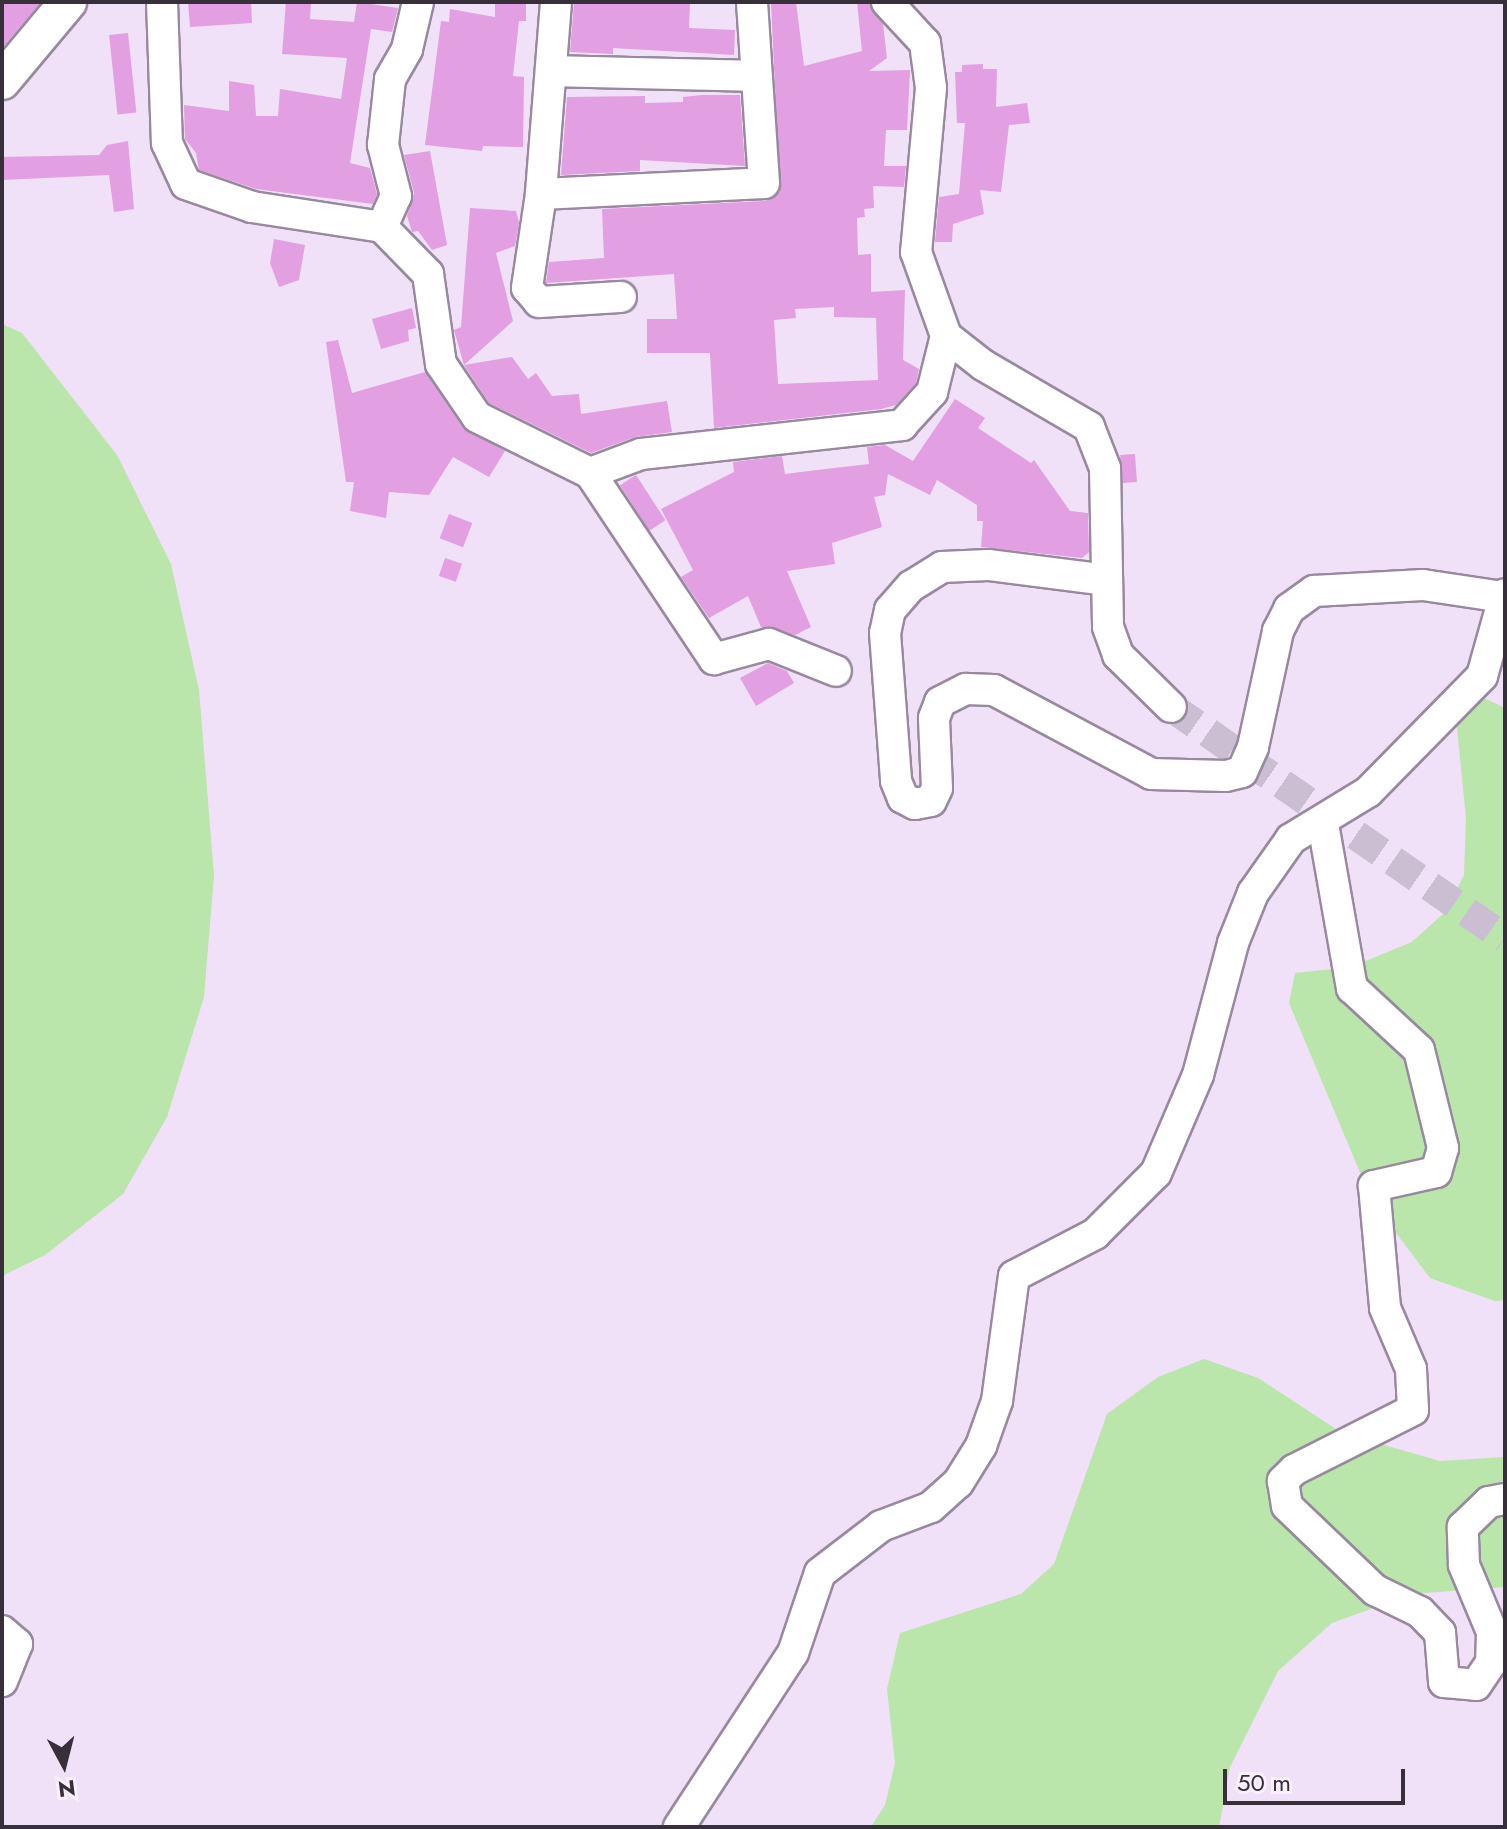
<!DOCTYPE html>
<style>
body{margin:0}
#map{position:relative;width:1507px;height:1829px;overflow:hidden;background:#f0e0f8;font-family:Jost,sans-serif}
div>[style]{position:absolute}
[style*='--x']{left:calc(var(--x)*1px);top:calc(var(--y)*1px);width:calc(var(--w)*1px);rotate:calc(var(--a)*1deg)}
.green>*{inset:0;background:#bae5ab}
.building>*{inset:0;background:#e29fe1;transform-origin:0 0}
.minor-tunnel>*{height:30px;margin-top:-15px;transform-origin:0;background:repeating-linear-gradient(90deg,#cbbdd2 0 30px,transparent 0 45px)}
.roads{filter:drop-shadow(2px 0 #98899f) drop-shadow(-2px 0 #98899f) drop-shadow(0 2px #98899f) drop-shadow(0 -2px #98899f)}
.minor>*{height:30px;margin:-15px;padding:0 15px;transform-origin:15px;border-radius:15px;background:#fff}
.tertiary>*{height:36px;margin:-18px;padding:0 18px;transform-origin:18px;border-radius:18px;background:#fff}
span{translate:-50% -50%;white-space:nowrap;text-align:center;line-height:1.15;-webkit-text-stroke:8px #faf0fe;paint-order:stroke}
.frame{position:absolute;inset:0;border:4px solid #37303a;pointer-events:none}
.north{position:absolute;left:24px;top:1725px;width:80px;height:80px;-webkit-text-stroke:6px #faf0fe;paint-order:stroke;rotate:173deg;font-size:22px;font-weight:700;line-height:32px;text-align:center;color:#37303a}
.north::after{content:'';display:block;margin:auto;width:28px;height:36px;background:#37303a;clip-path:polygon(50% 0,100% 100%,50% 72%,0 100%)}
.scale{position:absolute;left:1223px;top:1769px;width:182px;height:36px;box-sizing:border-box;border:4px solid #37303a;border-top:0;padding-left:10px;font-size:24px;line-height:28px;white-space:nowrap;color:#37303a;-webkit-text-stroke:6px #faf0fe;paint-order:stroke}
</style>
<div id="map">
<div class="green">
<div style="clip-path:polygon(2px 324px,22px 333px,117px 455px,171px 564px,199px 690px,214px 875px,204px 997px,167px 1117px,123px 1194px,45px 1255px,2px 1276px)"></div>
<div style="clip-path:polygon(1454px 699px,1486px 699px,1505px 708px,1505px 1300px,1495px 1301px,1430px 1278px,1372px 1201px,1289px 1003px,1295px 973px,1351px 967px,1412px 942px,1445px 912px,1464px 875px,1466px 818px)"></div>
<div style="clip-path:polygon(1204px 1359px,1258px 1378px,1342px 1433px,1440px 1461px,1505px 1457px,1505px 1587px,1412px 1594px,1332px 1623px,1278px 1671px,1230px 1767px,1219px 1827px,871px 1827px,885px 1805px,895px 1763px,887px 1689px,900px 1633px,1021px 1594px,1054px 1564px,1107px 1414px,1158px 1377px)"></div>
</div>
<div class="building">
<div style="clip-path:polygon(2px 2px,41px 2px,2px 48px)"></div>
<div style="clip-path:polygon(188px 2px,251px 2px,252px 23px,190px 27px)"></div>
<div style="clip-path:polygon(286px 2px,311px 2px,310px 19px,354px 22px,357px 2px,398px 8px,392px 32px,371px 29px,350px 163px,370px 168px,377px 194px,373px 204px,256px 189px,199px 170px,196px 153px,185px 139px,184px 105px,229px 111px,229px 81px,254px 85px,256px 116px,278px 116px,280px 89px,341px 99px,347px 58px,282px 54px)"></div>
<div style="clip-path:polygon(495px 2px,526px 2px,526px 21px,519px 21px,513px 76px,524px 77px,523px 147px,483px 146px,482px 151px,425px 145px,441px 21px,449px 22px,450px 9px,495px 17px)"></div>
<div style="clip-path:polygon(574px 2px,690px 2px,689px 28px,735px 30px,734px 55px,613px 48px,613px 54px,570px 52px)"></div>
<div style="clip-path:polygon(evenodd,771px 2px,796px 2px,804px 66px,862px 51px,857px 2px,870px 2px,883px 24px,887px 58px,869px 71px,910px 70px,907px 130px,886px 130px,884px 166px,906px 166px,904px 187px,873px 186px,874px 208px,864px 209px,865px 217px,857px 218px,858px 255px,871px 254px,871px 292px,905px 290px,903px 360px,919px 369px,916px 383px,896px 405px,881px 409px,714px 428px,710px 353px,647px 353px,647px 319px,677px 319px,674px 274px,546px 283px,549px 262px,604px 258px,602px 209px,765px 201px,780px 192px,771px 2px,834px 307px,834px 317px,876px 318px,878px 380px,778px 384px,774px 320px,796px 318px,795px 309px,834px 307px)"></div>
<div style="left:128px;top:33px;width:80px;height:19px;rotate:84deg"></div>
<div style="clip-path:polygon(983px 64px,983px 69px,997px 69px,996px 107px,1027px 103px,1030px 123px,1009px 125px,1001px 192px,980px 190px,984px 214px,953px 224px,952px 242px,935px 242px,939px 197px,959px 194px,965px 123px,957px 123px,955px 72px,962px 72px,962px 65px)"></div>
<div style="clip-path:polygon(702px 95px,740px 95px,745px 166px,640px 160px,640px 171px,561px 175px,567px 97px,645px 96px,645px 103px,683px 102px,683px 97px)"></div>
<div style="clip-path:polygon(128px 141px,134px 209px,114px 212px,109px 175px,2px 180px,2px 157px,99px 155px,107px 145px)"></div>
<div style="clip-path:polygon(430px 151px,447px 245px,432px 250px,418px 231px,412px 232px,407px 216px,414px 193px,404px 155px)"></div>
<div style="clip-path:polygon(470px 208px,516px 211px,519px 223px,515px 246px,496px 253px,513px 321px,464px 365px,454px 330px,461px 327px)"></div>
<div style="clip-path:polygon(274px 239px,305px 245px,299px 280px,279px 287px,270px 263px)"></div>
<div style="clip-path:polygon(412px 308px,416px 328px,408px 330px,409px 341px,381px 349px,372px 319px)"></div>
<div style="clip-path:polygon(338px 340px,352px 393px,425px 372px,463px 428px,505px 451px,489px 477px,453px 457px,429px 495px,389px 492px,386px 518px,350px 511px,354px 482px,346px 482px,326px 342px)"></div>
<div style="clip-path:polygon(512px 357px,528px 379px,536px 373px,552px 396px,579px 394px,581px 414px,667px 401px,672px 432px,635px 437px,591px 453px,489px 403px,464px 365px)"></div>
<div style="clip-path:polygon(955px 399px,985px 418px,978px 428px,1031px 463px,1034px 460px,1070px 511px,1088px 513px,1089px 552px,1082px 558px,981px 547px,983px 521px,977px 521px,977px 505px,937px 480px,930px 495px,888px 474px,885px 495px,874px 497px,882px 527px,832px 543px,835px 564px,787px 571px,811px 627px,795px 635px,761px 627px,748px 596px,709px 618px,681px 577px,693px 570px,661px 509px,734px 472px,733px 462px,782px 456px,785px 474px,817px 470px,869px 464px,867px 447px,885px 445px,913px 461px)"></div>
<div style="left:1135px;top:454px;width:28px;height:15px;rotate:86deg"></div>
<div style="left:636px;top:475px;width:54px;height:19px;rotate:57deg"></div>
<div style="left:449px;top:514px;width:25px;height:26px;rotate:21deg"></div>
<div style="left:445px;top:558px;width:18px;height:19px;rotate:19deg"></div>
<div style="clip-path:polygon(768px 663px,787px 671px,794px 683px,756px 706px,740px 678px)"></div>
</div>
<div class="minor-tunnel">
<div style="--x:1171;--y:707;--w:406;--a:34.7"></div>
</div>
<div class="roads">
<div class="minor">
<div style="--x:162;--y:2;--w:141;--a:88"></div>
<div style="--x:167;--y:143;--w:45;--a:65.1"></div>
<div style="--x:186;--y:184;--w:70;--a:19.2"></div>
<div style="--x:252;--y:207;--w:132;--a:8.7"></div>
<div style="--x:382;--y:227;--w:66;--a:45.6"></div>
<div style="--x:428;--y:274;--w:91;--a:81.8"></div>
<div style="--x:441;--y:364;--w:64;--a:55.8"></div>
<div style="--x:477;--y:417;--w:126;--a:26.4"></div>
<div style="--x:590;--y:473;--w:54;--a:-20.4"></div>
<div style="--x:641;--y:454;--w:263;--a:-6.3"></div>
<div style="--x:902;--y:425;--w:45;--a:-47.7"></div>
<div style="--x:932;--y:392;--w:58;--a:-76"></div>
<div style="--x:556;--y:2;--w:193;--a:94.5"></div>
<div style="--x:541;--y:194;--w:95;--a:98.5"></div>
<div style="--x:527;--y:288;--w:18;--a:49"></div>
<div style="--x:539;--y:302;--w:82;--a:-3.5"></div>
<div style="--x:887;--y:2;--w:56;--a:47.2"></div>
<div style="--x:925;--y:43;--w:45;--a:82.4"></div>
<div style="--x:931;--y:88;--w:165;--a:95.2"></div>
<div style="--x:916;--y:252;--w:89;--a:70.3"></div>
<div style="--x:946;--y:336;--w:47;--a:38.1"></div>
<div style="--x:983;--y:365;--w:123;--a:30.3"></div>
<div style="--x:1089;--y:427;--w:44;--a:68.7"></div>
<div style="--x:1105;--y:468;--w:159;--a:88.9"></div>
<div style="--x:1108;--y:627;--w:30;--a:70"></div>
<div style="--x:1118;--y:655;--w:74;--a:44.5"></div>
<div style="--x:553;--y:71;--w:202;--a:1.4"></div>
<div style="--x:541;--y:194;--w:223;--a:-2.8"></div>
<div style="--x:764;--y:183;--w:181;--a:-93.8"></div>
<div style="--x:382;--y:227;--w:34;--a:-66"></div>
<div style="--x:396;--y:196;--w:53;--a:-104.3"></div>
<div style="--x:383;--y:145;--w:66;--a:-83.9"></div>
<div style="--x:390;--y:79;--w:34;--a:-60"></div>
<div style="--x:407;--y:49;--w:48;--a:-76.8"></div>
<div style="--x:590;--y:473;--w:224;--a:56.3"></div>
<div style="--x:714;--y:659;--w:57;--a:-15.3"></div>
<div style="--x:769;--y:644;--w:72;--a:21.9"></div>
<div style="--x:1107;--y:580;--w:120;--a:-172.8"></div>
<div style="--x:988;--y:565;--w:46;--a:177.5"></div>
<div style="--x:942;--y:567;--w:36;--a:148"></div>
<div style="--x:911;--y:586;--w:32;--a:131"></div>
<div style="--x:890;--y:610;--w:24;--a:102"></div>
<div style="--x:885;--y:633;--w:148;--a:85.7"></div>
<div style="--x:896;--y:781;--w:18;--a:68"></div>
<div style="--x:903;--y:798;--w:13;--a:27"></div>
<div style="--x:915;--y:804;--w:16;--a:-11"></div>
<div style="--x:931;--y:801;--w:14;--a:-65"></div>
<div style="--x:937;--y:788;--w:70;--a:-92.5"></div>
<div style="--x:934;--y:718;--w:17;--a:-69"></div>
<div style="--x:940;--y:702;--w:29;--a:-27"></div>
<div style="--x:966;--y:689;--w:28;--a:2"></div>
<div style="--x:994;--y:690;--w:178;--a:28.1"></div>
<div style="--x:1151;--y:774;--w:75;--a:1.5"></div>
<div style="--x:1226;--y:776;--w:16;--a:-14"></div>
<div style="--x:1242;--y:772;--w:27;--a:-66"></div>
<div style="--x:1253;--y:747;--w:119;--a:-77.8"></div>
<div style="--x:1278;--y:631;--w:25;--a:-63"></div>
<div style="--x:1289;--y:609;--w:31;--a:-36"></div>
<div style="--x:1314;--y:591;--w:109;--a:-3.2"></div>
<div style="--x:1423;--y:585;--w:81;--a:8.5"></div>
<div style="--x:1323;--y:824;--w:167;--a:80"></div>
<div style="--x:1352;--y:988;--w:91;--a:42.8"></div>
<div style="--x:1419;--y:1050;--w:101;--a:76.2"></div>
<div style="--x:1443;--y:1148;--w:25;--a:106"></div>
<div style="--x:1436;--y:1172;--w:64;--a:167.3"></div>
<div style="--x:1374;--y:1186;--w:122;--a:84.8"></div>
<div style="--x:1385;--y:1308;--w:66;--a:66.9"></div>
<div style="--x:1411;--y:1369;--w:41;--a:87.2"></div>
<div style="--x:1413;--y:1410;--w:133;--a:153.2"></div>
<div style="--x:1294;--y:1470;--w:16;--a:135"></div>
<div style="--x:1283;--y:1481;--w:25;--a:81"></div>
<div style="--x:1287;--y:1506;--w:122;--a:43.7"></div>
<div style="--x:1375;--y:1590;--w:50;--a:26.1"></div>
<div style="--x:1420;--y:1612;--w:29;--a:46"></div>
<div style="--x:1440;--y:1633;--w:49;--a:85.3"></div>
<div style="--x:1444;--y:1682;--w:32;--a:5"></div>
<div style="--x:1476;--y:1685;--w:27;--a:-56"></div>
<div style="--x:1491;--y:1663;--w:31;--a:-88"></div>
<div style="--x:1492;--y:1632;--w:73;--a:-112.7"></div>
<div style="--x:1464;--y:1565;--w:38;--a:-92"></div>
<div style="--x:1463;--y:1527;--w:36;--a:-44"></div>
<div style="--x:1489;--y:1502;--w:16;--a:-11"></div>
<div style="--x:2;--y:1631;--w:20;--a:41"></div>
<div style="--x:17;--y:1644;--w:40;--a:112"></div>
<div style="--x:679;--y:1827;--w:208;--a:-56.8"></div>
<div style="--x:793;--y:1653;--w:84;--a:-71.4"></div>
<div style="--x:820;--y:1573;--w:77;--a:-37.6"></div>
<div style="--x:881;--y:1526;--w:53;--a:-20.8"></div>
<div style="--x:931;--y:1507;--w:36;--a:-42"></div>
<div style="--x:958;--y:1483;--w:44;--a:-58.1"></div>
<div style="--x:981;--y:1446;--w:48;--a:-70.4"></div>
<div style="--x:997;--y:1401;--w:126;--a:-82.3"></div>
<div style="--x:1014;--y:1276;--w:91;--a:-27.4"></div>
<div style="--x:1095;--y:1234;--w:86;--a:-45"></div>
<div style="--x:1156;--y:1173;--w:107;--a:-66.8"></div>
<div style="--x:1198;--y:1075;--w:137;--a:-75.1"></div>
<div style="--x:1233;--y:943;--w:54;--a:-68.2"></div>
<div style="--x:1253;--y:893;--w:66;--a:-54.9"></div>
<div style="--x:1291;--y:839;--w:90;--a:-31.4"></div>
<div style="--x:1368;--y:792;--w:163;--a:-45.5"></div>
<div style="--x:1482;--y:676;--w:85;--a:-74.3"></div>
</div>
<div class="tertiary">
<div style="--x:2;--y:81;--w:103;--a:-50.1"></div>
</div>
</div>
<div class="frame"></div>
<div class="north">N</div>
<div class="scale">50 m</div>
</div>
